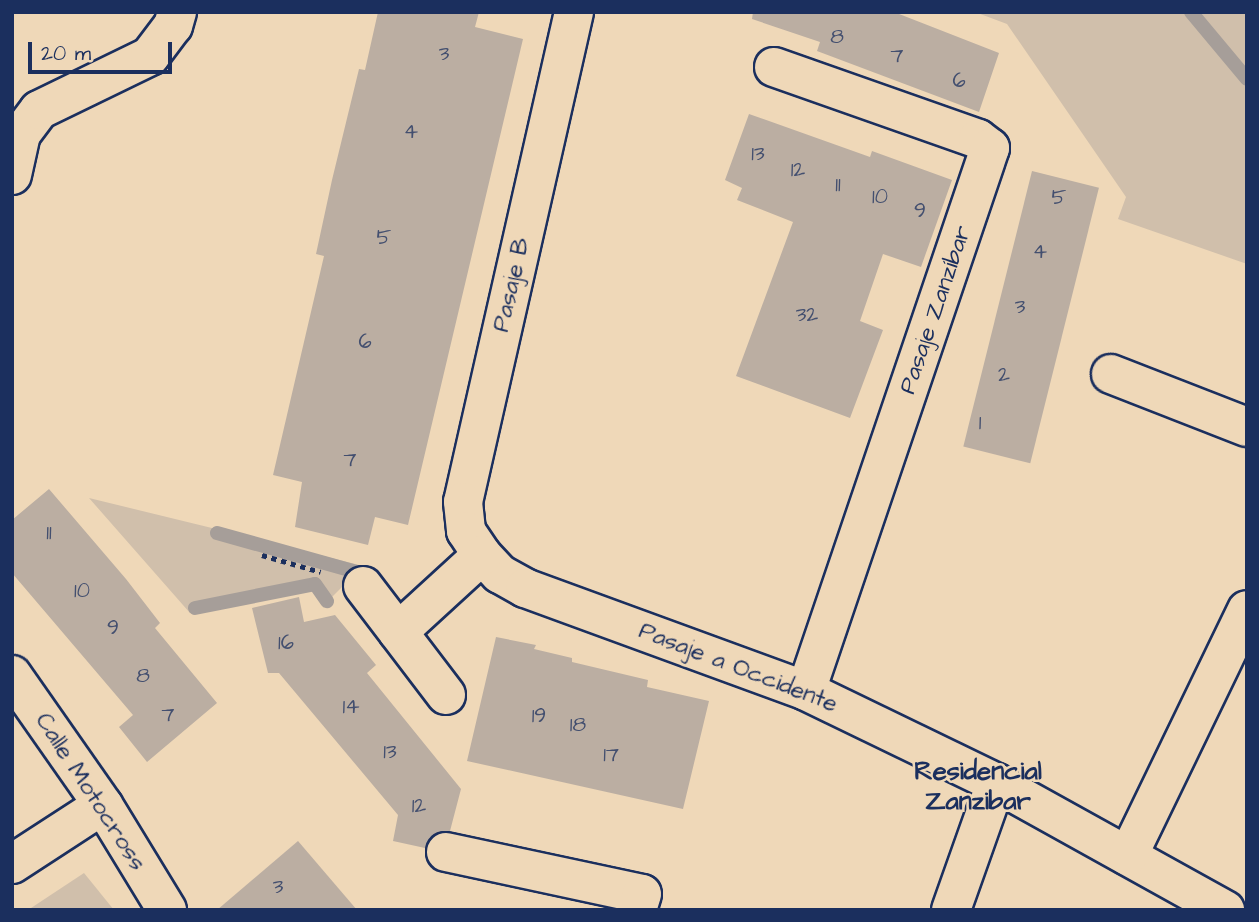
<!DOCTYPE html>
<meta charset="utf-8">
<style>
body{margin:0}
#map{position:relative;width:1259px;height:922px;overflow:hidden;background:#efd8b8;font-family:"Architects Daughter",sans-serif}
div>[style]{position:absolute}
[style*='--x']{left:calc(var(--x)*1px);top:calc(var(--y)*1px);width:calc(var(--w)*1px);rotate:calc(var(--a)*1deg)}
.green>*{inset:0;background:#d0bfab}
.stream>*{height:14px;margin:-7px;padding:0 7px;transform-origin:7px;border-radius:7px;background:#a69e99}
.building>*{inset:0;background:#bbaea2;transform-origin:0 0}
.path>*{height:4.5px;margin-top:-2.25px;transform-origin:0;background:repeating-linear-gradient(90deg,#1b2f5e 0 5px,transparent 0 10px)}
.roads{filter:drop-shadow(2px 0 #1b2f5e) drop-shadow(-2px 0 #1b2f5e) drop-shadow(0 2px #1b2f5e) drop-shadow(0 -2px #1b2f5e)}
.minor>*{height:38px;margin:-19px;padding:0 19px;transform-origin:19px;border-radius:19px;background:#efd8b8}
span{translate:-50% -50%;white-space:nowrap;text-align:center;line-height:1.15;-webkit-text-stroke:5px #efd8b8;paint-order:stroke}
.number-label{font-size:21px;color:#434f6f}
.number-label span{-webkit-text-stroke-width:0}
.street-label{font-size:24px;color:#1b2f5e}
.neighbourhood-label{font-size:26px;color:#1b2f5e;font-weight:700}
.frame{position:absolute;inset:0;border:14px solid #1b2f5e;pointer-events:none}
.scale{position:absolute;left:28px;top:42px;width:144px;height:32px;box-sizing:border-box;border:4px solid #1b2f5e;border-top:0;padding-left:9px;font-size:21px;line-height:24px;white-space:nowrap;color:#1b2f5e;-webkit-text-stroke:5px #efd8b8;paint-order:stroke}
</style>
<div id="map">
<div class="green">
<div style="clip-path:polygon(975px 12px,1247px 12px,1247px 264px,1118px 219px,1126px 197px,1007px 24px)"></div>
<div style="clip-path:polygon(89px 498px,216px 529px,363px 566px,326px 603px,313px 588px,190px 613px)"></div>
<div style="clip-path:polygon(84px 873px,114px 910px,28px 910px)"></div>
</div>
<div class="stream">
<div style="--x:1191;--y:12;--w:87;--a:50.1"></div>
<div style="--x:217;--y:533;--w:145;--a:15.6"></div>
<div style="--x:195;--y:608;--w:122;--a:-11.3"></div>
<div style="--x:315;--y:584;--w:21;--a:55"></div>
</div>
<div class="building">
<div style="clip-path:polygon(378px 12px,479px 12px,475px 27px,523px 39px,408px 525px,375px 517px,368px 545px,295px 527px,302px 482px,273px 475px,324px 256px,316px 254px,332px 180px,359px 69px,365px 70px)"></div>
<div style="clip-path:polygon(753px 12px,894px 12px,999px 53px,979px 112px,817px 51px,820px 42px,752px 19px)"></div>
<div style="clip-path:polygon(749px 114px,870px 157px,872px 151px,952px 180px,921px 267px,883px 254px,860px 321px,883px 330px,850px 418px,736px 376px,793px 222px,737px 200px,742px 188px,725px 180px)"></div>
<div style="left:1032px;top:171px;width:69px;height:284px;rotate:14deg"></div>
<div style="clip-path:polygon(49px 489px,126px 579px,160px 623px,155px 628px,217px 703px,147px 762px,119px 727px,133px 715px,12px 573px,12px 520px)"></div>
<div style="clip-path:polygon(299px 597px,304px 622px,335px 615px,376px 665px,367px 673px,461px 789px,450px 831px,430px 837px,425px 848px,393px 841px,398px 815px,279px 673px,268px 673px,252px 608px)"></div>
<div style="clip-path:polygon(496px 637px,536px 645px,534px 649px,572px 658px,572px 662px,648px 680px,647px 687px,709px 701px,683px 809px,467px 761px)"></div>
<div style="clip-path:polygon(298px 841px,357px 910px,217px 910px)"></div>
</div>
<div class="path">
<div style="--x:262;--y:555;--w:61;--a:16.1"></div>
</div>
<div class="roads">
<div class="minor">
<div style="--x:574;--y:12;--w:502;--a:102.76"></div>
<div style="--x:463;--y:502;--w:29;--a:84"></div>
<div style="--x:466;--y:531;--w:29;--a:56"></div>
<div style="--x:482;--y:555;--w:26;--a:47"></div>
<div style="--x:500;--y:574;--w:29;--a:29"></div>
<div style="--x:525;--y:588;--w:299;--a:20.1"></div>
<div style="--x:806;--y:691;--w:211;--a:25.8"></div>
<div style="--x:996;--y:783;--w:262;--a:29"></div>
<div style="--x:774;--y:67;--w:216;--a:19.4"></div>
<div style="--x:978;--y:139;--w:15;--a:37"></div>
<div style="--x:990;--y:148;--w:573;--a:108.72"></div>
<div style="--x:12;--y:175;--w:42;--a:-77.6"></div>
<div style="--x:21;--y:134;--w:30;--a:-53"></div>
<div style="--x:39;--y:110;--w:123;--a:-25.9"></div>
<div style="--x:150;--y:56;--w:38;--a:-53"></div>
<div style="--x:173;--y:26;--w:15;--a:-74"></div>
<div style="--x:1111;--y:374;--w:146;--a:21.3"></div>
<div style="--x:363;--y:586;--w:137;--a:52.7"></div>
<div style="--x:398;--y:632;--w:114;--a:-42.5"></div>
<div style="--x:12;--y:675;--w:159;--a:55"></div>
<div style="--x:103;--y:805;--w:123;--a:58.6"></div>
<div style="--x:446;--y:852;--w:200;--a:12.1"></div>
<div style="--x:642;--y:894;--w:17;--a:107"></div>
<div style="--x:1128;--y:856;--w:273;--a:-64.2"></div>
<div style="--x:12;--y:864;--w:108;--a:-33"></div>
<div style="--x:951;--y:910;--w:135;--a:-70.5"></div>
</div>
</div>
<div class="number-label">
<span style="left:837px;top:37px">8</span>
<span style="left:444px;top:54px">3</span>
<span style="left:897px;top:56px">7</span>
<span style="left:959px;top:81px">6</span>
<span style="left:411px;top:132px">4</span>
<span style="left:758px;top:154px">13</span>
<span style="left:798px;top:170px">12</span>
<span style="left:838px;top:185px">11</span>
<span style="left:880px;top:197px">10</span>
<span style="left:1059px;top:198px">5</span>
<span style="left:920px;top:211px">9</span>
<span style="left:384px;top:238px">5</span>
<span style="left:1040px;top:252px">4</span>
<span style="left:1020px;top:307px">3</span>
<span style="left:807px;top:315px">32</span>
<span style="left:365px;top:342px">6</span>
<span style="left:1004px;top:375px">2</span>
<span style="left:980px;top:423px">1</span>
<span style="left:350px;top:460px">7</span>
<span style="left:49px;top:533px">11</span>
<span style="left:82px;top:591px">10</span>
<span style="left:113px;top:628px">9</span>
<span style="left:286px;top:643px">16</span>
<span style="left:143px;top:676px">8</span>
<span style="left:351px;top:707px">14</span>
<span style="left:168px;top:715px">7</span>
<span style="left:539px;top:716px">19</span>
<span style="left:578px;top:725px">18</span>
<span style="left:390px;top:752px">13</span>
<span style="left:611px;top:755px">17</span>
<span style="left:419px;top:806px">12</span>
<span style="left:278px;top:887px">3</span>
</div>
<div class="street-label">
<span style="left:512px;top:285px;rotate:-77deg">Pasaje B</span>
<span style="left:936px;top:310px;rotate:-71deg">Pasaje Zanzíbar</span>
<span style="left:738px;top:668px;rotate:21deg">Pasaje a Occidente</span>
<span style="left:90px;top:792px;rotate:57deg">Calle Motocross</span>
</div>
<div class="neighbourhood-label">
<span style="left:978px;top:787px">Residencial<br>Zanzibar</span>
</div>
<div class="frame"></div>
<div class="scale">20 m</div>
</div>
